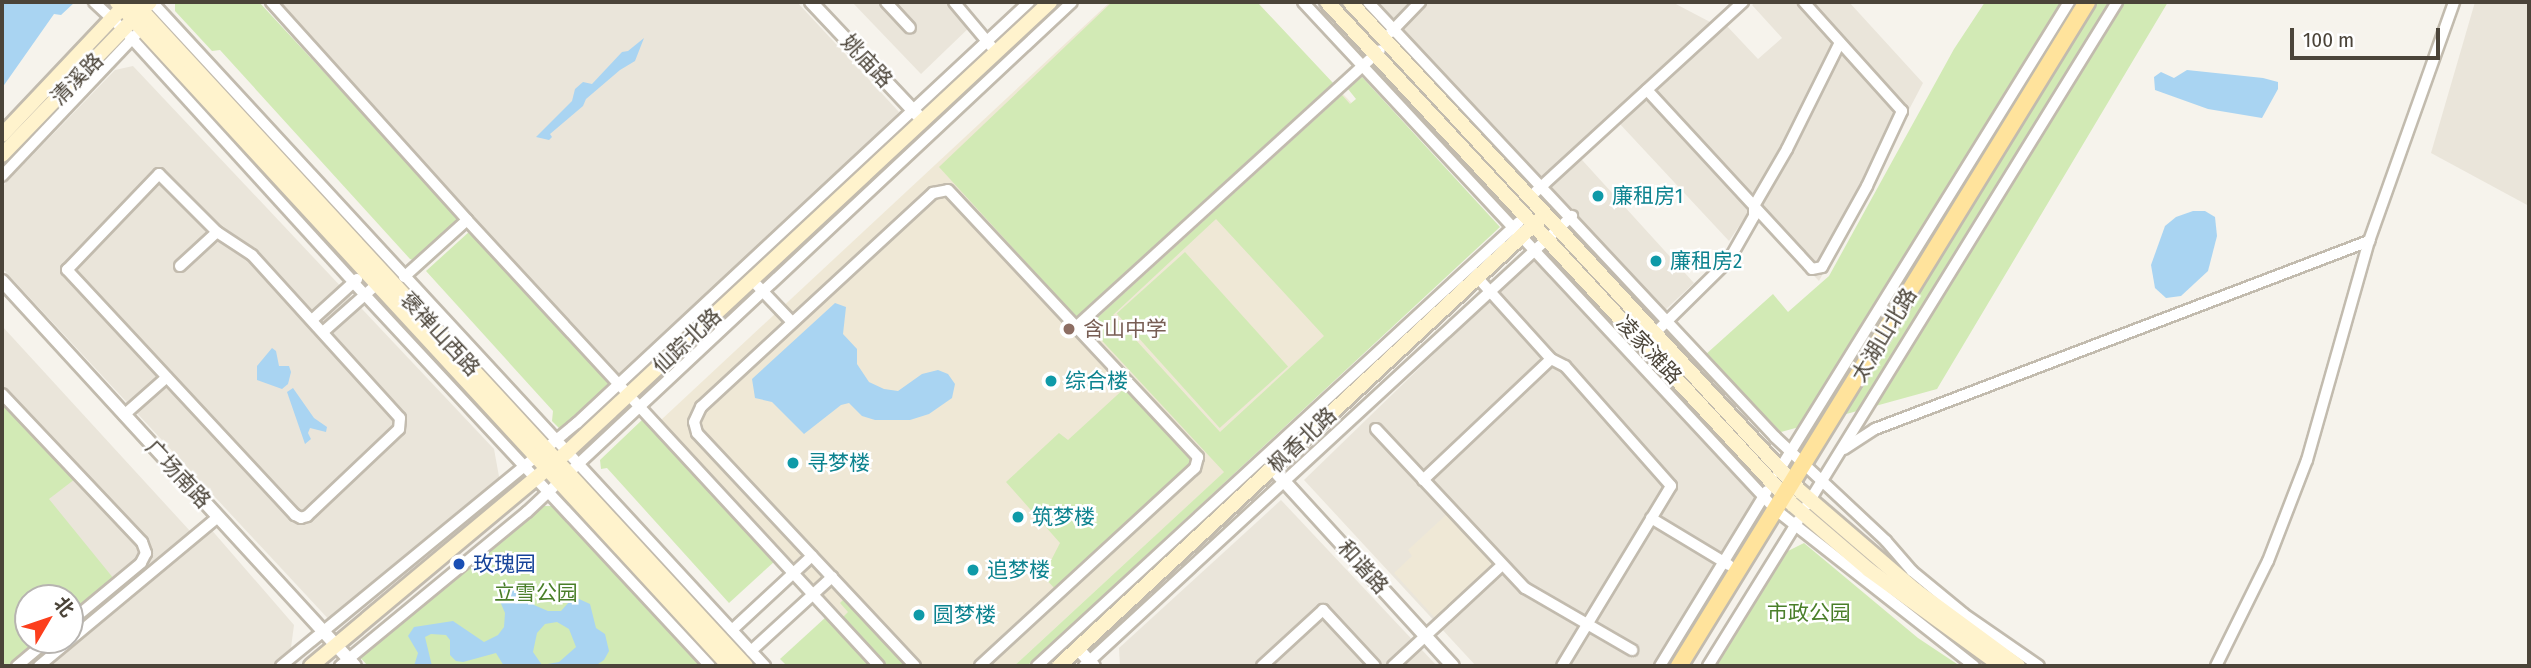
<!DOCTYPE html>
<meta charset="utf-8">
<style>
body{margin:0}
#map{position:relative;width:2531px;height:668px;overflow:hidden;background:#f6f3ec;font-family:"Fira Sans Condensed","Noto Sans SC",sans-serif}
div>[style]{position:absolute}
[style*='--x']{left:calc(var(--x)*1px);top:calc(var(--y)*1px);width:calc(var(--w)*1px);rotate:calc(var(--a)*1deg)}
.residential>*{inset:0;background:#eae5da}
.education>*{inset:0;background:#efe8d6}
.green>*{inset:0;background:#d2eab5;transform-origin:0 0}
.water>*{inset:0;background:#a9d4f2}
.roads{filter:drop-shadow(2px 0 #c2bbae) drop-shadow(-2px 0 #c2bbae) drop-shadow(0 2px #c2bbae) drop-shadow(0 -2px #c2bbae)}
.minor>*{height:10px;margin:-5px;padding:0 5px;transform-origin:5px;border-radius:5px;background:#fff}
.tertiary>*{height:12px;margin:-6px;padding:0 6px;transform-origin:6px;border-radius:6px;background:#fff}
.secondary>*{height:14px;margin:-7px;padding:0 7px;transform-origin:7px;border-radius:7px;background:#fff3cd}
.primary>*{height:16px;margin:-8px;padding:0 8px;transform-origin:8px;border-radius:8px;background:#ffe39c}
.dots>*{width:19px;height:19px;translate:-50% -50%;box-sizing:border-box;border:4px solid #fff;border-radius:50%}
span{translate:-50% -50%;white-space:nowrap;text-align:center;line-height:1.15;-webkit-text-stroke:5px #fff;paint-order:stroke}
.street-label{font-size:21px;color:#4b4439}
.culture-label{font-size:21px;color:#0d838f}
.left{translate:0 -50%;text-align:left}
.education-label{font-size:21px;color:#785e54}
.transit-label{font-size:21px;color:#164399}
.park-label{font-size:21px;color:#4a7f2a}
.frame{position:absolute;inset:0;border:4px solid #4b4439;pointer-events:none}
.north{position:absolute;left:14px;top:584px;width:70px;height:70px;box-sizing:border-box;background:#fff;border:2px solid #b7b4b0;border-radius:50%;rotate:51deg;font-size:19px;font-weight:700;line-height:28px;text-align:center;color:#4b4439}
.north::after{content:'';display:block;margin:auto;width:24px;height:32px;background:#fc3f1d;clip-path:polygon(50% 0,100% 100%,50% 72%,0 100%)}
.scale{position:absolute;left:2290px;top:28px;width:150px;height:32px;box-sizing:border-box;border:4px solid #4b4439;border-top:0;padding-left:9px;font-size:21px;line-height:24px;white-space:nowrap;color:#4b4439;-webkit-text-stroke:5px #fff;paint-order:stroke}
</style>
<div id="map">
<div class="residential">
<div style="clip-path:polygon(277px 2px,797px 2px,899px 112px,618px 379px)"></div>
<div style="clip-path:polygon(852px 2px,955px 2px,975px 22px,921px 74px)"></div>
<div style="clip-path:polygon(1377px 2px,1672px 2px,1712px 23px,1573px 150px,1694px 283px,1663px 312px)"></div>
<div style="clip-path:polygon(1756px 2px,1849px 2px,1923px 83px,1819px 281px,1750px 210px,1729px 241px,1619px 123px,1726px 25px,1758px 59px,1782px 38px,1752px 5px)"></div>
<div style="clip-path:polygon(2475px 2px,2529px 2px,2529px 206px,2431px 153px)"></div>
<div style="clip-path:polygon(133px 66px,494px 449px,500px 482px,333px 624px,2px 268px,2px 187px,115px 70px)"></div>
<div style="clip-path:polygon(1535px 256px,1763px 502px,1664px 666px,1476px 666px,1304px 480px)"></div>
<div style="clip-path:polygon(evenodd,2px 326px,190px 531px,203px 520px,294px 625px,290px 655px,277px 666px,2px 666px,2px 326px,28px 598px,70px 598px,70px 640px,28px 640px,28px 598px)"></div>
<div style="clip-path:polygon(1281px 500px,1437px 666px,1120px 666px,1119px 648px)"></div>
</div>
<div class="education">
<div style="clip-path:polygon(1110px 2px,1257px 2px,1478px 238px,1014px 666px,890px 666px,661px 420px)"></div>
<div style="clip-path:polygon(1447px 514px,1495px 566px,1437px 620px,1394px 573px,1412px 556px,1408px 550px)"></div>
</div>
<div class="green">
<div style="clip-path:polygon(175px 2px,259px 2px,458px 217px,458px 223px,416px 261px,410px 259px,220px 50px,212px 51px,175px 11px)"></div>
<div style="clip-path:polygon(1112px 2px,1257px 2px,1333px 83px,1083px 318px,1076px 317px,939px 167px)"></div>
<div style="clip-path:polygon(1985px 2px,2168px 2px,1937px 389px,1781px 432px,1705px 355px,1773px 294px,1788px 312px,1829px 276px,1954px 49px)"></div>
<div style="clip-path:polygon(evenodd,1362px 77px,1500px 227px,1027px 666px,1014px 666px,1224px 472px,1093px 331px,1095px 320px,1342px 95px,1350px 104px,1356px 99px,1348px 89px,1362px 77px,1216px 219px,1324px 336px,1220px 432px,1113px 315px,1216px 219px)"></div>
<div style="clip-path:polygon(470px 231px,612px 385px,567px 428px,559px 428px,552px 421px,553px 411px,426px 271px)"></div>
<div style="left:1185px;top:252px;width:154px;height:92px;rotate:48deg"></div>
<div style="clip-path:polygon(1127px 386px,1192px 455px,1193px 465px,1056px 590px,1043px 576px,1060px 543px,1006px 482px,1059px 433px,1068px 440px)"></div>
<div style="clip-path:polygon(2px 401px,75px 479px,49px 499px,114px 579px,70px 616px,70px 598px,28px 598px,28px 640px,41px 640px,10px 666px,2px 666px)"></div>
<div style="clip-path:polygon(643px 419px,775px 561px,729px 603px,607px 468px,601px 469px,600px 460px)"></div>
<div style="clip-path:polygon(525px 506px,557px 506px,704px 666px,368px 666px,355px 652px)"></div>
<div style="clip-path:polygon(1804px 543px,1918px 638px,1960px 666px,1714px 666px,1786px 552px)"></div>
<div style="clip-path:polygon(845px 598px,908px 666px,886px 666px,841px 619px,848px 612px,840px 603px)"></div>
<div style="clip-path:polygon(826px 617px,871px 666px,787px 666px,780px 659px)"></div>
</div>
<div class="water">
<div style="clip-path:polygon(2px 2px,75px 2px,61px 15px,54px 14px,2px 88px)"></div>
<div style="clip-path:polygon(644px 38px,635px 61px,620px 70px,586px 99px,583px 106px,550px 134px,552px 137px,549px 140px,536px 137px,572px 101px,575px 89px,583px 82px,592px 84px,622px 52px,628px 51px)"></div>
<div style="clip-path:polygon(2187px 70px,2263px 78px,2278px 82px,2278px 89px,2262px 118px,2208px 109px,2155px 90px,2154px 77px,2161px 72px,2174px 78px)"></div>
<div style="clip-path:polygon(2193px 211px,2205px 211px,2215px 217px,2217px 236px,2208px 271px,2181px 296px,2166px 298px,2155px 288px,2151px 265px,2165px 226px,2176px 217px)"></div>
<div style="clip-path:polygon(835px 303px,846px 307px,843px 334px,857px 349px,857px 364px,869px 382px,884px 389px,898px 391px,922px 374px,938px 370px,948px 374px,955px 384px,952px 398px,929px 414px,910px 420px,875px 420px,862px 416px,849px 403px,841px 405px,804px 434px,772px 402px,755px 398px,752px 379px)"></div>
<div style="clip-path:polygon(272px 348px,276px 351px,279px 366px,289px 366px,291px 372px,288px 384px,282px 389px,257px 380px,257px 366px)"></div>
<div style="clip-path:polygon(293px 388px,314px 418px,327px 427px,326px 432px,310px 428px,308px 433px,311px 439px,305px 444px,287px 392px)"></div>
<div style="clip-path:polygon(evenodd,511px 586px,527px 592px,534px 605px,548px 611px,561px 611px,569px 602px,579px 599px,590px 604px,596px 628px,605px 634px,609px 651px,604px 660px,595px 666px,504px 666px,496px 653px,463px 662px,456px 661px,450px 655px,450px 640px,446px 635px,431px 634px,425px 637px,432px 666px,414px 666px,418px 653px,408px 636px,414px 627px,453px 621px,484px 642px,498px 635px,504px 627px,505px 613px,499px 599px,502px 591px,511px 586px,557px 622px,569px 629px,576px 647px,559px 662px,542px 665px,533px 652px,537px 633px,545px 624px,557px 622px)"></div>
</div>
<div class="roads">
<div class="minor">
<div style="--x:94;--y:2;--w:42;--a:43.1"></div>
<div style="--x:125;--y:31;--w:339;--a:47.7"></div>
<div style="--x:353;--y:282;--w:524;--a:47.09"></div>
<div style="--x:152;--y:2;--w:904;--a:47.29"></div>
<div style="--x:271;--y:2;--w:293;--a:48"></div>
<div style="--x:467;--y:220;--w:607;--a:47.27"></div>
<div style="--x:886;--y:2;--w:35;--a:47"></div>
<div style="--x:954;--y:2;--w:65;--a:50"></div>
<div style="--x:1303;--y:2;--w:694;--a:47.04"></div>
<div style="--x:1776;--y:510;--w:252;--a:38.2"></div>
<div style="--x:1368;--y:2;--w:596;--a:46.9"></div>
<div style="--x:1775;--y:437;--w:152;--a:43.1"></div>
<div style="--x:1886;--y:541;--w:40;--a:49"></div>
<div style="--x:1912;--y:571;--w:67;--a:39.6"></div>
<div style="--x:1964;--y:614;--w:91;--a:34.7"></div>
<div style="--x:1391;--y:32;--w:42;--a:-46"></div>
<div style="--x:1647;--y:90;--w:243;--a:47.3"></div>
<div style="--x:1812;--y:269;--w:10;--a:-11"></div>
<div style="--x:1822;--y:267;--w:93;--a:-60.9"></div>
<div style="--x:1867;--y:186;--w:83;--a:-65"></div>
<div style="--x:1902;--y:111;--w:147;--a:-132"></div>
<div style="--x:159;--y:174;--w:82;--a:45"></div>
<div style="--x:217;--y:232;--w:42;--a:33.3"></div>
<div style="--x:252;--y:255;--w:220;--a:47.8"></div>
<div style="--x:400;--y:418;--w:11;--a:95"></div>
<div style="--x:399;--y:429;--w:127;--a:136.6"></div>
<div style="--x:307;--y:516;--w:6;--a:162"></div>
<div style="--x:301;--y:518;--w:7;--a:-153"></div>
<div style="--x:295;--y:515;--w:335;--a:-132.9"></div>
<div style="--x:67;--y:270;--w:133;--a:-46.2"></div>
<div style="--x:2;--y:176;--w:195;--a:-46.5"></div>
<div style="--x:1530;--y:197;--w:289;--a:-42.5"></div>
<div style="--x:180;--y:266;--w:50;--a:-42.6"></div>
<div style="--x:404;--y:277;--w:85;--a:-42.1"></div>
<div style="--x:1477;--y:277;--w:110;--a:47.9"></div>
<div style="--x:1551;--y:359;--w:16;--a:27"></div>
<div style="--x:1565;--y:366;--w:160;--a:48.5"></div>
<div style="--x:1671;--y:486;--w:210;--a:121.2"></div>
<div style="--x:752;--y:280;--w:58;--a:46.4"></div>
<div style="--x:312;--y:320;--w:61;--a:-42.3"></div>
<div style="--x:1078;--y:325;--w:408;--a:-42.3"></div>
<div style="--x:323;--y:332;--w:72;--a:-41.6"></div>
<div style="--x:1655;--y:333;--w:104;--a:-44.6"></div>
<div style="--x:1729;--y:260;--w:51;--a:-60.4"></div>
<div style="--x:1754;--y:216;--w:10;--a:-90"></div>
<div style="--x:1754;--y:206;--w:66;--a:-59.9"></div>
<div style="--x:1787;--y:149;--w:119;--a:-63.6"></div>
<div style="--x:2;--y:394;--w:204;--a:46.6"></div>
<div style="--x:142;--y:542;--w:12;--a:70"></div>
<div style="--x:146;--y:553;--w:11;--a:117"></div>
<div style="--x:141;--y:563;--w:92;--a:140.3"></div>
<div style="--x:124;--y:415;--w:57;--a:-41.5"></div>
<div style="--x:1376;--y:429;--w:218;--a:46.9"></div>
<div style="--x:1525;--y:588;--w:124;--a:30.1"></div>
<div style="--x:1844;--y:449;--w:37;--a:-33"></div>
<div style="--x:1875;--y:429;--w:529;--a:-20.84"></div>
<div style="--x:1778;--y:472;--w:553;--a:-58.24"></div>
<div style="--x:1423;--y:480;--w:176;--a:-43.4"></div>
<div style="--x:1807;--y:505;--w:591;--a:-58.35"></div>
<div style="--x:1651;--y:518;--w:91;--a:31.1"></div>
<div style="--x:732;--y:630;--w:109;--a:-42.8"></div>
<div style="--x:751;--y:651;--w:110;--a:-42.4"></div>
<div style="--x:17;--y:666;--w:40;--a:-40"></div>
<div style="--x:39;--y:666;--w:233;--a:-39.8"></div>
<div style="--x:281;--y:666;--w:383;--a:-39.4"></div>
<div style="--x:577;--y:423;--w:618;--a:-42.97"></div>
<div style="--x:340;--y:666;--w:242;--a:-39.5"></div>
<div style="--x:527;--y:512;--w:746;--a:-43.1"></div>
<div style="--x:915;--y:666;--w:319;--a:-133.1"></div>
<div style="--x:697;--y:433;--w:11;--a:-105"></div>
<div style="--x:694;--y:422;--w:17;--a:-65"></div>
<div style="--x:701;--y:407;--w:316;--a:-42.7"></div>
<div style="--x:933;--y:193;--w:15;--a:-11"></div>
<div style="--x:948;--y:190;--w:366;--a:46.9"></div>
<div style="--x:1198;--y:457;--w:11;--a:105"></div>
<div style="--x:1195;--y:468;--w:292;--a:137.4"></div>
<div style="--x:1037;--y:666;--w:655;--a:-42.65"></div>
<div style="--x:1084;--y:666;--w:664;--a:-42.68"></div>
<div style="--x:1262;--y:666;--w:83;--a:-42.6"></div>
<div style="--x:1323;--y:610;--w:76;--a:47.1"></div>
<div style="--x:1393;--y:666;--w:147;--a:-42.8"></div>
<div style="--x:1660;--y:666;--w:205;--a:-58.6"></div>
<div style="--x:1708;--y:666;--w:171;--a:-58.2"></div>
<div style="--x:2216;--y:666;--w:117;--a:-63.7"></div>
<div style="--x:2268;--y:561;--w:108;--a:-68.9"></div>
<div style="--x:2307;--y:460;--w:228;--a:-74.2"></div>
<div style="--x:2369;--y:241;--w:254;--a:-70.4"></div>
</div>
<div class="tertiary">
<div style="--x:811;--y:2;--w:163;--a:46.7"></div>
<div style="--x:2;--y:281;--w:522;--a:47.48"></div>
<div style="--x:1272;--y:468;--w:268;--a:47.6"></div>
<div style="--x:1078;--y:649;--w:23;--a:47"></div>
</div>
<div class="secondary">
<div style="--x:117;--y:2;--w:903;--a:47.33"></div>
<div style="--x:134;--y:2;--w:903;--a:47.33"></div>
<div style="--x:1327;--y:2;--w:684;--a:47.19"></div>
<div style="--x:1792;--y:504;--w:101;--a:40.6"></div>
<div style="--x:1869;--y:570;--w:163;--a:36"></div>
<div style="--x:1350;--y:2;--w:665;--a:47.38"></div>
<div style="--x:1800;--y:491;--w:152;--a:40.7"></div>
<div style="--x:1915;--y:590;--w:128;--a:36.4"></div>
<div style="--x:2;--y:135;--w:182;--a:-46.6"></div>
<div style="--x:2;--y:155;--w:213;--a:-46"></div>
<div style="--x:311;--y:666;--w:334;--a:-39.9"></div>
<div style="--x:567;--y:452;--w:660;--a:-42.97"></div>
<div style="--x:1059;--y:666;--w:657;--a:-42.9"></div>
</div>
<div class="primary">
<div style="--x:1679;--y:666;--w:779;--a:-58.43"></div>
</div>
</div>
<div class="dots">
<div style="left:1598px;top:196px;background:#0f9aa8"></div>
<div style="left:1656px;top:261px;background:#0f9aa8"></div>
<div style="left:1069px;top:329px;background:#8d6e63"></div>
<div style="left:1051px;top:381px;background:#0f9aa8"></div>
<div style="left:793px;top:463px;background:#0f9aa8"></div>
<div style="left:1018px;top:517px;background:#0f9aa8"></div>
<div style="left:459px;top:564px;background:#1a4fb4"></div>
<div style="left:973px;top:570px;background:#0f9aa8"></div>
<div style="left:919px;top:615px;background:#0f9aa8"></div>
</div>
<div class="street-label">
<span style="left:867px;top:61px;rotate:47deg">姚庙路</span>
<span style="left:77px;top:79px;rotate:-45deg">清溪路</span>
<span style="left:440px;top:334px;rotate:47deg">褒禅山西路</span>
<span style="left:1884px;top:335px;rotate:-59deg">太湖山北路</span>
<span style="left:687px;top:341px;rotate:-43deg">仙踪北路</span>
<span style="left:1649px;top:350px;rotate:47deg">凌家滩路</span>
<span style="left:1302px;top:440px;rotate:-43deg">枫香北路</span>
<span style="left:178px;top:474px;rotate:47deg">广场南路</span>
<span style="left:1363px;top:567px;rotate:48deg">和谐路</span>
</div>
<div class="culture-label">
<span class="left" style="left:1612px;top:196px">廉租房1</span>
<span class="left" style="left:1670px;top:261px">廉租房2</span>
<span class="left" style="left:1065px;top:381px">综合楼</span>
<span class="left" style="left:807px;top:463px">寻梦楼</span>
<span class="left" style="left:1032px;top:517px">筑梦楼</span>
<span class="left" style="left:987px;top:570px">追梦楼</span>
<span class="left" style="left:933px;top:615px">圆梦楼</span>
</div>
<div class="education-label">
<span class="left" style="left:1083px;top:329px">含山中学</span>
</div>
<div class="transit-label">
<span class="left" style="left:473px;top:564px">玫瑰园</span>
</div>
<div class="park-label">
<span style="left:536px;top:593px">立雪公园</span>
<span style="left:1809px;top:613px">市政公园</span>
</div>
<div class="frame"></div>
<div class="north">北</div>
<div class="scale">100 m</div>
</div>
